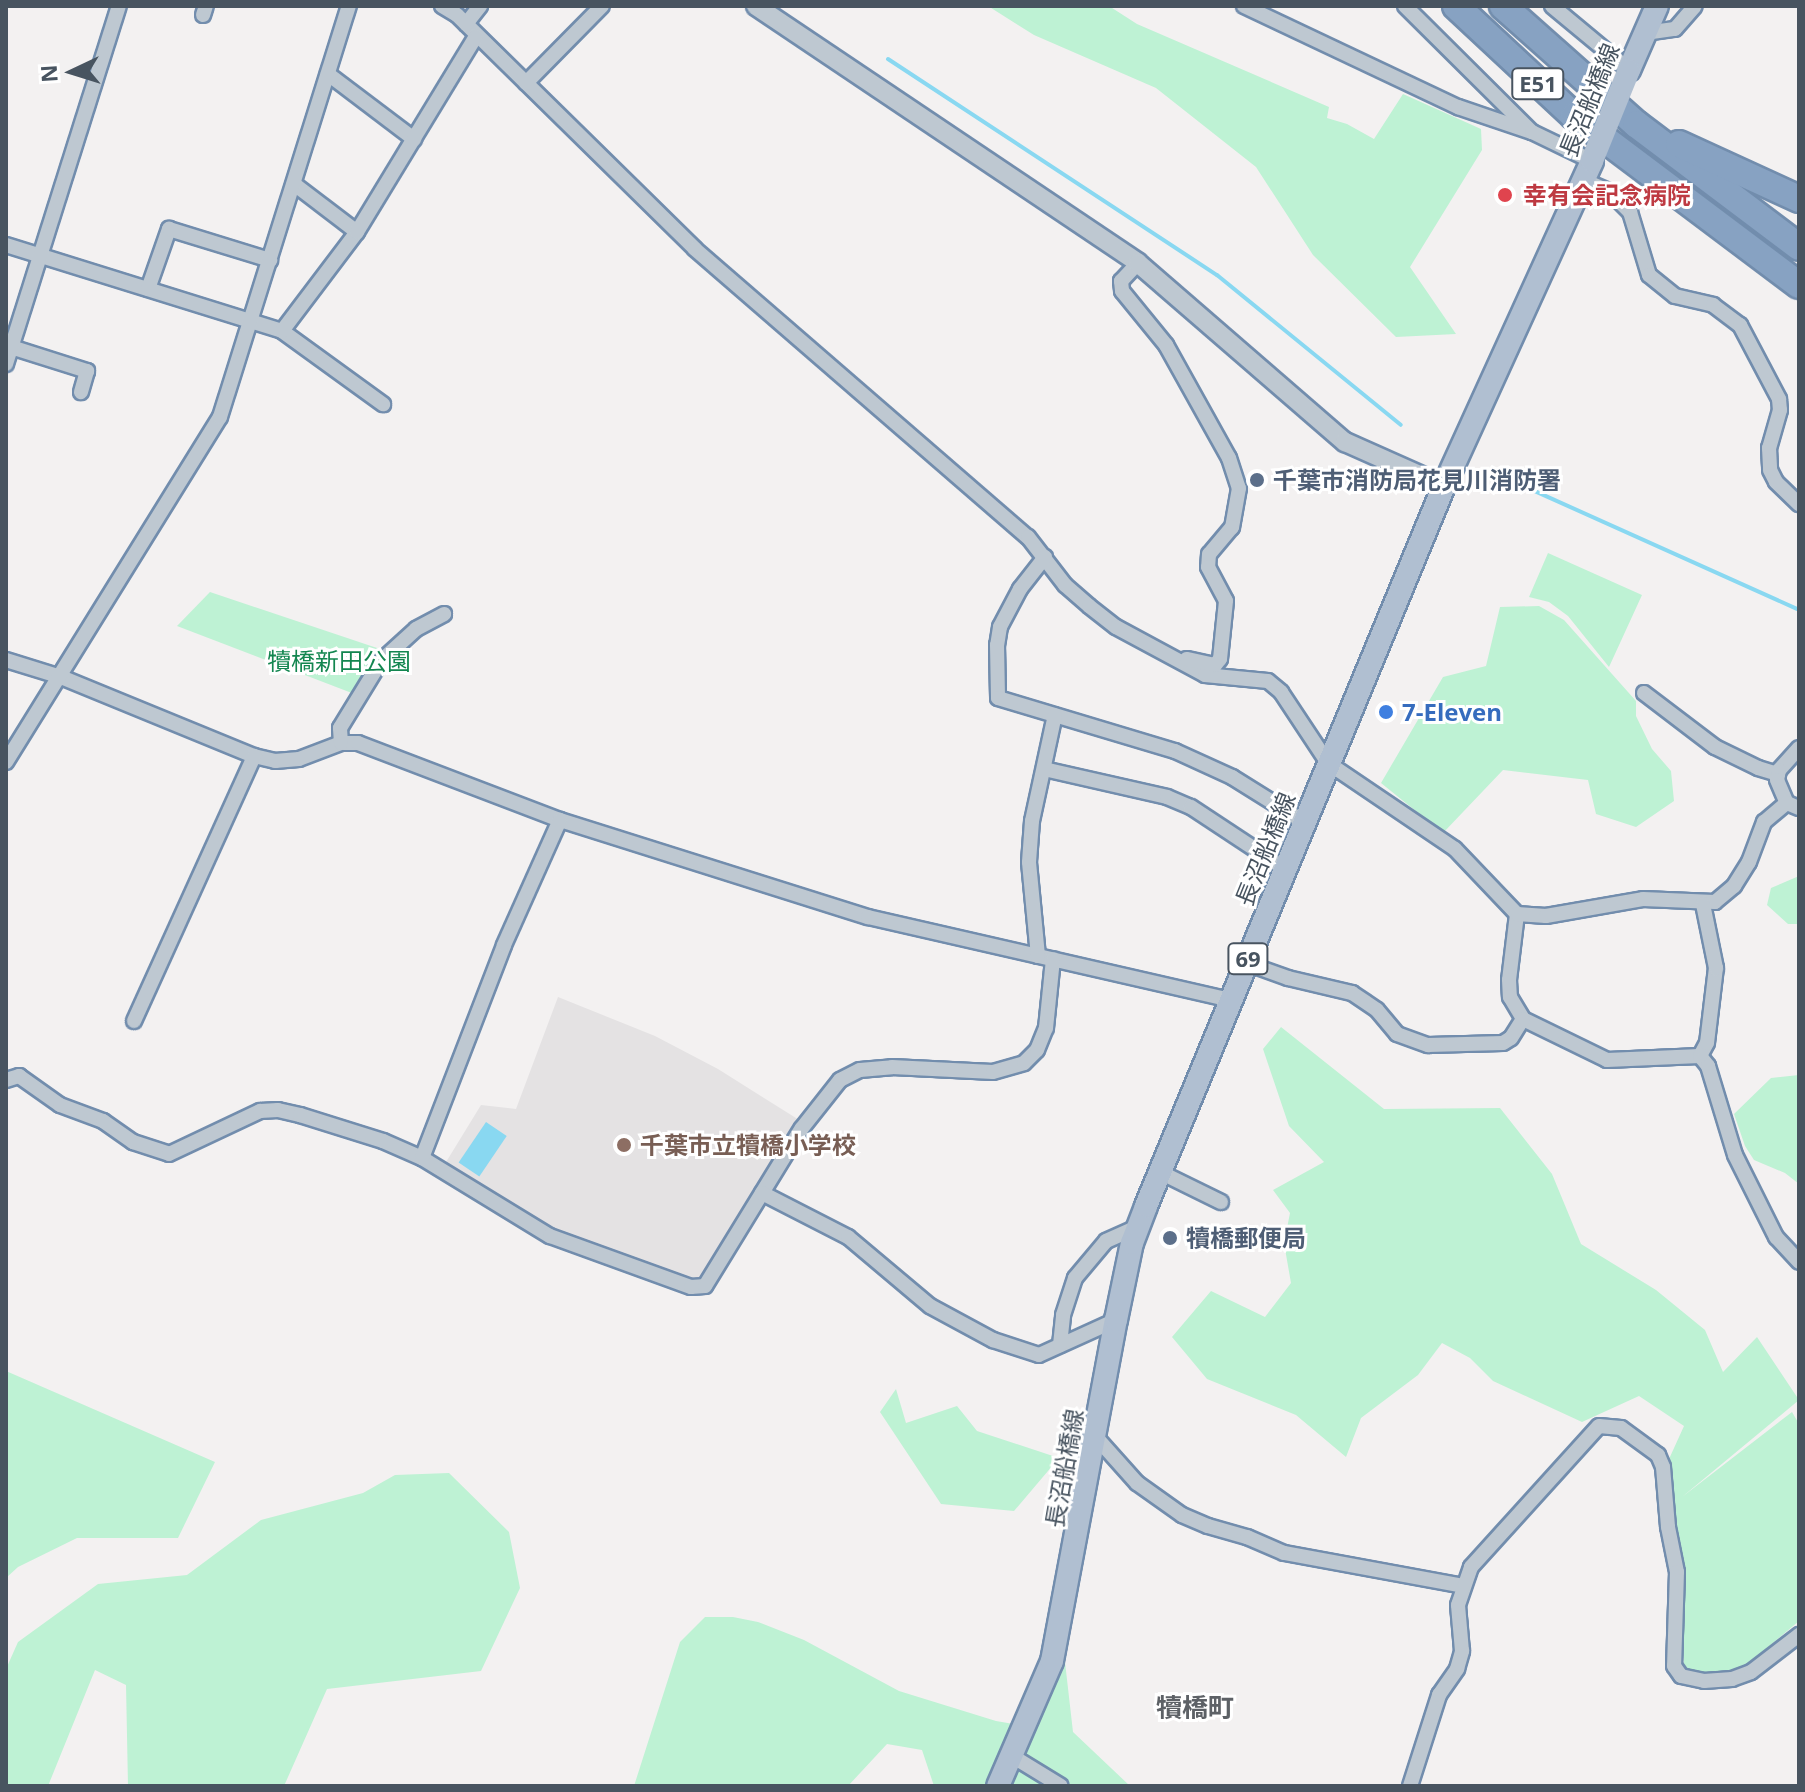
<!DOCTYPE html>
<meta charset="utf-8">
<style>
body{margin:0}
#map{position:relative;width:1805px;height:1792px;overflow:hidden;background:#f3f1f1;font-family:"Open Sans","Noto Sans JP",sans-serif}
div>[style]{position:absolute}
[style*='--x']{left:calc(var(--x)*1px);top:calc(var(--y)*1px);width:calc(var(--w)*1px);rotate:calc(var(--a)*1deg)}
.education>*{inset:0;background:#e4e2e3}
.green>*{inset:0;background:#bef2d4}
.water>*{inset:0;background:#89d8f1;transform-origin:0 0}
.stream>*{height:4px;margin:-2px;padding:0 2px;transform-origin:2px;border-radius:2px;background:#89d8f1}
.roads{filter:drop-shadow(2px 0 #728dad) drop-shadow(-2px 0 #728dad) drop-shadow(0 2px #728dad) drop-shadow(0 -2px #728dad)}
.minor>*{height:14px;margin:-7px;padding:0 7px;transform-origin:7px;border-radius:7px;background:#bec8d1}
.tertiary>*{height:18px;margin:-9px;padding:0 9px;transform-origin:9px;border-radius:9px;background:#bec8d1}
.primary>*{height:22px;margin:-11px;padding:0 11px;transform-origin:11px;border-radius:11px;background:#b0bfd1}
.motorway>*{height:26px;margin:-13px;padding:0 13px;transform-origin:13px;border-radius:13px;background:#87a2c2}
.primary-bridge>*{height:22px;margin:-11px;padding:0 11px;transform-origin:11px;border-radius:11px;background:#b0bfd1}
.dots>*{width:22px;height:22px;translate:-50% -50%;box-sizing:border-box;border:4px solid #fff;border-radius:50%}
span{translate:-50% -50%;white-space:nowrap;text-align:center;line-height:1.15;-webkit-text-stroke:6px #fff;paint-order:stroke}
.shield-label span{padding:2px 6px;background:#fff;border:2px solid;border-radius:6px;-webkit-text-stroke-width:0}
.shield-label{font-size:22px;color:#485460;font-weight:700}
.street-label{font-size:24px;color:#485460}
.health-label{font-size:24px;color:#be3a42;font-weight:700}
.left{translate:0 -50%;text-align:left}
.service-label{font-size:24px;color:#4e5e75;font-weight:700}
.park-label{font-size:24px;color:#138650}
.shop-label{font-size:24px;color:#366cbe;font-weight:700}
.education-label{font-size:24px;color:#785e54;font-weight:700}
.neighbourhood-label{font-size:26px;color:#5d6166;font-weight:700}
.frame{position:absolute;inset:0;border:8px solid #485460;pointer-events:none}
.north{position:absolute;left:32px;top:32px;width:80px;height:80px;-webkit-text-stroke:6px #fff;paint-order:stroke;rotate:266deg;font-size:22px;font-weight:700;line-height:32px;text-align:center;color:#485460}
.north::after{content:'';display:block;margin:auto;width:28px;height:36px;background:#485460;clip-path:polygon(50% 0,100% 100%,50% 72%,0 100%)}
</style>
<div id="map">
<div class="education">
<div style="clip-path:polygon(558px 997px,655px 1036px,718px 1069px,804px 1123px,705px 1287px,558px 1242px,443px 1167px,481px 1105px,516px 1109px)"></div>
</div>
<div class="green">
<div style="clip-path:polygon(988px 6px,1109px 6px,1137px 24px,1329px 107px,1327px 118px,1347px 124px,1374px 139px,1403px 94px,1481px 129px,1482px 150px,1410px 267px,1456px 334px,1396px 337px,1313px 255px,1256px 167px,1156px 88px,1034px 35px)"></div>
<div style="clip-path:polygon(1548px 553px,1642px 595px,1609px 667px,1568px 616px,1549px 602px,1529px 597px)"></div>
<div style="clip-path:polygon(210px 592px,386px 651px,357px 695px,177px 626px)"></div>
<div style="clip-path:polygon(1539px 606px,1564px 620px,1636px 701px,1636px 716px,1652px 749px,1671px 771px,1674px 801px,1636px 827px,1596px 814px,1588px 780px,1503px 770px,1443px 833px,1381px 783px,1443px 677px,1486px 666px,1500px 607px)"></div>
<div style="clip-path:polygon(1799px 876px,1799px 924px,1788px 924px,1767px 905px,1771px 888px)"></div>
<div style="clip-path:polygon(1281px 1027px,1384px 1109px,1500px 1108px,1552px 1174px,1581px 1244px,1656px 1290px,1705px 1330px,1723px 1372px,1757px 1337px,1799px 1400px,1682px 1497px,1792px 1412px,1799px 1424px,1799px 1621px,1742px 1669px,1715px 1677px,1690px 1673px,1684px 1665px,1669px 1459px,1684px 1426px,1639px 1396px,1582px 1422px,1493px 1381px,1470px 1358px,1442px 1343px,1418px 1375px,1361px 1418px,1346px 1457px,1296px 1415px,1207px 1379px,1172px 1337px,1211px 1291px,1265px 1317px,1291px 1283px,1284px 1243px,1290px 1213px,1273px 1190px,1324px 1162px,1289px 1126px,1263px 1049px)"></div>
<div style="clip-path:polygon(1799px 1075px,1799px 1184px,1785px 1173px,1754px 1160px,1745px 1146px,1734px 1114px,1771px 1078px)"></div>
<div style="clip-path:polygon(6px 1371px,215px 1462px,178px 1538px,77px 1538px,18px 1567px,6px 1578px)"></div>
<div style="clip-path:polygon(896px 1389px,906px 1423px,957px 1406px,977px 1431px,1059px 1458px,1014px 1511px,941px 1504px,880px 1412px)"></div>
<div style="clip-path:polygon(449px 1473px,509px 1532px,520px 1588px,481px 1671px,327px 1689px,284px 1786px,128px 1786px,126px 1685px,95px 1670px,48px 1786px,6px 1786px,6px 1669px,18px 1642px,98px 1584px,187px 1575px,261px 1520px,363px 1493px,395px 1475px)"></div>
<div style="clip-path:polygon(705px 1617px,733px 1617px,758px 1622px,804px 1640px,899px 1691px,996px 1721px,1037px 1728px,1065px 1662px,1073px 1732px,1130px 1786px,934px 1786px,922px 1750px,887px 1744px,848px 1786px,634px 1786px,680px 1642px)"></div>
</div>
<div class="water">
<div style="left:486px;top:1122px;width:25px;height:49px;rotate:34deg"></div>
</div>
<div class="stream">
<div style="--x:888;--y:59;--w:394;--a:33.3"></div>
<div style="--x:1217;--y:275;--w:237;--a:39.2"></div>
<div style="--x:1499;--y:475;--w:329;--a:24.2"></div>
</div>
<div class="roads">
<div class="minor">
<div style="--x:442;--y:6;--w:17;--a:31"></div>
<div style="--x:457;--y:15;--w:334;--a:44.5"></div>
<div style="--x:695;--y:249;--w:440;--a:40.9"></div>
<div style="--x:1028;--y:537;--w:61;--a:52.4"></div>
<div style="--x:1065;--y:585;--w:32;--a:41"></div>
<div style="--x:1089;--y:606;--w:34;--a:38"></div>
<div style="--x:1116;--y:627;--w:101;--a:28.3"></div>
<div style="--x:1205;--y:675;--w:63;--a:5.4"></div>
<div style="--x:1268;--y:681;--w:17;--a:40"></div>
<div style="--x:1281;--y:692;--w:85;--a:56.5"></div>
<div style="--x:1328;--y:763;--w:153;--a:34.1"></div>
<div style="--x:1455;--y:849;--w:90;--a:46.4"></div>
<div style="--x:1517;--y:914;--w:66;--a:96.9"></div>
<div style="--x:1509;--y:980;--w:17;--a:87"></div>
<div style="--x:1510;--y:997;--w:26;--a:59"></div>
<div style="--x:1523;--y:1019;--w:93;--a:26"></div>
<div style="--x:1607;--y:1060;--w:93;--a:-2.5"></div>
<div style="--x:1700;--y:1056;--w:13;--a:51"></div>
<div style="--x:1708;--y:1066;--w:93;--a:73.1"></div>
<div style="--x:1735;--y:1155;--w:92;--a:63.4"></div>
<div style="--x:1776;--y:1237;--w:34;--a:47"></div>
<div style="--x:1244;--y:6;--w:237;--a:25.3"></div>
<div style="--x:1458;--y:107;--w:78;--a:18.7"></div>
<div style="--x:1405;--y:6;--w:179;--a:44.8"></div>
<div style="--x:1532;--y:132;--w:67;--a:25.8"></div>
<div style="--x:1552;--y:6;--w:100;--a:39.7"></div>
<div style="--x:203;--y:15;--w:9;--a:-72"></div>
<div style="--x:466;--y:24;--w:23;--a:-52"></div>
<div style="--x:1645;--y:33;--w:30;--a:-8"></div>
<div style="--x:1675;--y:29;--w:30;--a:-49"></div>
<div style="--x:328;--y:74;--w:108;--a:37.1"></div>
<div style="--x:526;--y:83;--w:108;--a:-45.4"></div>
<div style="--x:1585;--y:181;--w:26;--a:23"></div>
<div style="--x:1609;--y:191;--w:30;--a:45"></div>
<div style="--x:1630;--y:212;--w:66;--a:73.2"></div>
<div style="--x:1649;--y:275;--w:33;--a:39"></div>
<div style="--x:1675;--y:296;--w:39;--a:13"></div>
<div style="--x:1713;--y:305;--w:34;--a:37"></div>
<div style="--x:1740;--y:325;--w:84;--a:62.2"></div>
<div style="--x:1779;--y:399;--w:11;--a:85"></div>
<div style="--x:1780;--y:410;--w:40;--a:106"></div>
<div style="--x:1769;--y:448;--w:22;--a:87"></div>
<div style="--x:1770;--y:470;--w:13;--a:63"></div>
<div style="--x:1776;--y:482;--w:32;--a:44"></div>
<div style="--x:294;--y:184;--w:79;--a:37.3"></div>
<div style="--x:6;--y:245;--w:289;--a:17.3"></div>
<div style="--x:282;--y:331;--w:125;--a:35.9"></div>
<div style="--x:1138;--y:263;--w:25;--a:133"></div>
<div style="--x:1121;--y:281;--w:10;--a:84"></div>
<div style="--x:1122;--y:291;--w:70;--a:50.8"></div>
<div style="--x:1166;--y:345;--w:129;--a:60.9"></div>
<div style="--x:1229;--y:458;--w:32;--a:72"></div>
<div style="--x:1239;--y:488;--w:40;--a:100"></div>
<div style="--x:1232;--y:527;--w:35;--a:130"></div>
<div style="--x:1209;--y:554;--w:13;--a:94"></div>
<div style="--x:1208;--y:567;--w:38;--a:62"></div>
<div style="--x:1226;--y:601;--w:58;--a:95.9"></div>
<div style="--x:1220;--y:659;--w:8;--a:130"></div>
<div style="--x:1215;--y:665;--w:29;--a:-168"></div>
<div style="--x:148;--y:289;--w:64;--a:-70.7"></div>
<div style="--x:169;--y:229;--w:106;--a:17.1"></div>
<div style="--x:282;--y:331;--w:124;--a:-52.9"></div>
<div style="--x:357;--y:232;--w:229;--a:-58.7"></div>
<div style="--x:11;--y:347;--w:80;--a:17.5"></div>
<div style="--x:87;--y:371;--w:22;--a:106"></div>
<div style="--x:6;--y:364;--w:375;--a:-72.5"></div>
<div style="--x:1045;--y:557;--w:41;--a:128"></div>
<div style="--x:1020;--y:589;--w:43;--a:117.8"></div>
<div style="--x:1000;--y:627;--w:18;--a:99"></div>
<div style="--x:997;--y:645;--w:53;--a:88.9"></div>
<div style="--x:998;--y:698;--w:185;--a:16.7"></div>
<div style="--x:1175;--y:751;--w:63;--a:24.5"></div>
<div style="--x:1232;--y:777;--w:85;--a:32"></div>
<div style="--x:6;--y:660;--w:58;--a:17.2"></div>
<div style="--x:61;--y:677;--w:209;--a:22.3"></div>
<div style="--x:254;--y:756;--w:22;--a:13"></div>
<div style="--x:275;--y:761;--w:24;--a:-5"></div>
<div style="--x:299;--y:759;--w:45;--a:-20.9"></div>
<div style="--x:341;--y:743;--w:17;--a:0"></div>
<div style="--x:358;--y:743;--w:216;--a:20.9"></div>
<div style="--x:560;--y:820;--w:323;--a:17.5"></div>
<div style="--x:868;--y:917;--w:372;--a:12.9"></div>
<div style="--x:1644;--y:693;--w:89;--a:37.3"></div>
<div style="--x:1715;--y:747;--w:48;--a:26"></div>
<div style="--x:1758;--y:768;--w:21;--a:17"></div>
<div style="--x:341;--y:743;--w:15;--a:-94"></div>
<div style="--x:340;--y:728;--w:79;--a:-58.5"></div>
<div style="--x:381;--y:661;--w:47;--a:-42.4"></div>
<div style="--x:416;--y:629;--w:32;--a:-28"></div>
<div style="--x:1799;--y:748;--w:30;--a:132"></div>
<div style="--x:1779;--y:770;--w:10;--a:101"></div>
<div style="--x:1777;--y:780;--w:25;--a:67"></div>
<div style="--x:1787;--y:803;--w:13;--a:23"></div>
<div style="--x:6;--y:762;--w:406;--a:-58.2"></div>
<div style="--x:220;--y:417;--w:431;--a:-72.6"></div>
<div style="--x:1044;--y:769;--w:126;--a:12.8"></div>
<div style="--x:1167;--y:797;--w:26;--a:23"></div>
<div style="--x:1191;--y:807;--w:113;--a:33.4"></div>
<div style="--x:1517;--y:914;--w:29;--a:4"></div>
<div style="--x:1546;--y:916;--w:98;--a:-9.9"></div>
<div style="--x:1643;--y:899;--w:72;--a:2.4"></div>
<div style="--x:1715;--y:902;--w:25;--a:-40"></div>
<div style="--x:1734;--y:886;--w:28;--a:-58"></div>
<div style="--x:1749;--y:862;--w:43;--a:-69.4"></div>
<div style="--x:1764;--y:822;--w:30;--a:-40"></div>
<div style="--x:1038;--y:956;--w:94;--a:-95.5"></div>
<div style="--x:1029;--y:862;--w:41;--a:-85.8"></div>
<div style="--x:1032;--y:821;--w:108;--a:-77.8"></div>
<div style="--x:1246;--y:963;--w:45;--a:19.7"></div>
<div style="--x:1288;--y:978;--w:66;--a:13.2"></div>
<div style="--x:1352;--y:993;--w:30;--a:34"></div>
<div style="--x:1377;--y:1010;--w:31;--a:50"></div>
<div style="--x:1397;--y:1034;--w:33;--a:20"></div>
<div style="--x:1428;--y:1045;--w:75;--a:-1.5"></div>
<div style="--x:1503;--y:1043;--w:9;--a:-32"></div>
<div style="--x:1511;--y:1038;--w:22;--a:-58"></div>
<div style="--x:134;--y:1021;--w:291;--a:-65.6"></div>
<div style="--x:1700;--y:1056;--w:15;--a:-62"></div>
<div style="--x:1707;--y:1043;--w:76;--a:-83.2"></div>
<div style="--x:1716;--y:968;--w:65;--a:-101.5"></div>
<div style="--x:6;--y:1080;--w:14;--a:-17"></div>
<div style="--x:19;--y:1076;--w:50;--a:35.3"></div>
<div style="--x:60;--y:1105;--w:46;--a:20.4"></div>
<div style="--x:103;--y:1121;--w:37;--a:35"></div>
<div style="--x:133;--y:1142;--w:38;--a:18"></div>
<div style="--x:169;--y:1154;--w:101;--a:-25.3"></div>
<div style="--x:260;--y:1111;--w:18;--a:-3"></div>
<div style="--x:278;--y:1110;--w:23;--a:13"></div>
<div style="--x:300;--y:1115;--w:87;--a:17.4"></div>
<div style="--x:383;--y:1141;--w:43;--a:23.6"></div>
<div style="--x:422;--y:1158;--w:150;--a:31.4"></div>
<div style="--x:550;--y:1236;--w:150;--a:19.9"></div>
<div style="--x:691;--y:1287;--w:14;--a:-4"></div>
<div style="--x:705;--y:1286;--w:185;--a:-58.5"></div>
<div style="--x:802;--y:1128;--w:61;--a:-51.6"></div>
<div style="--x:840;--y:1080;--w:22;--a:-27"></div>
<div style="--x:860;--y:1070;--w:32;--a:-5"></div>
<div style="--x:892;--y:1067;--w:101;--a:2.8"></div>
<div style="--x:993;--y:1072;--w:32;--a:-16"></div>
<div style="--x:1024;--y:1063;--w:18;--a:-45"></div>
<div style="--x:1037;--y:1050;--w:24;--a:-68"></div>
<div style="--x:1046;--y:1028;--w:69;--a:-84.2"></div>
<div style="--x:422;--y:1158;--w:228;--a:-68.9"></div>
<div style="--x:504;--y:945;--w:137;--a:-65.9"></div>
<div style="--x:1160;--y:1172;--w:68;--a:26.2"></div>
<div style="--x:762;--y:1193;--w:97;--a:27.1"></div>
<div style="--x:848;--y:1237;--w:107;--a:40.1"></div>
<div style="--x:930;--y:1306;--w:72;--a:28.4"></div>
<div style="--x:993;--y:1340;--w:48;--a:18.1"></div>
<div style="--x:1039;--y:1355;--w:85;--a:-24.4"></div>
<div style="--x:1060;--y:1345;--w:30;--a:-84"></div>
<div style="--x:1063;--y:1315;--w:39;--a:-72"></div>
<div style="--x:1075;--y:1278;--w:48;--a:-50"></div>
<div style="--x:1106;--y:1241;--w:35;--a:-24"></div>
<div style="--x:1095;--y:1436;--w:63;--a:48.2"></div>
<div style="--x:1137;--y:1483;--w:55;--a:35.4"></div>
<div style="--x:1182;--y:1515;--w:28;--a:23"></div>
<div style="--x:1208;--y:1526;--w:41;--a:15.8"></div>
<div style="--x:1247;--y:1537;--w:40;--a:23.4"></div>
<div style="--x:1284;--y:1553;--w:182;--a:10.4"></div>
<div style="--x:1012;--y:1756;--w:57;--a:31.5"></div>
<div style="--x:1410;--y:1786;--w:96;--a:-72.3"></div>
<div style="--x:1439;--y:1695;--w:32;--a:-55"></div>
<div style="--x:1457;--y:1669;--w:19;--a:-74"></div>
<div style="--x:1462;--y:1651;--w:46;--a:-95"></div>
<div style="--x:1458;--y:1605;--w:40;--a:-71.1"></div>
<div style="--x:1471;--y:1567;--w:190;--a:-47.8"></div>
<div style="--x:1599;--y:1426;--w:22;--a:5"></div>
<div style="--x:1621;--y:1428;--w:46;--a:36.1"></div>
<div style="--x:1658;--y:1455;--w:13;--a:67"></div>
<div style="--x:1663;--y:1467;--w:60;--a:85.2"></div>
<div style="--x:1668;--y:1527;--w:46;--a:78.7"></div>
<div style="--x:1677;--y:1572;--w:94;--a:91.8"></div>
<div style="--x:1674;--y:1666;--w:12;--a:55"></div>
<div style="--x:1681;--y:1676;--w:24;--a:12"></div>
<div style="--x:1704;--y:1681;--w:28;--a:-4"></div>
<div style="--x:1732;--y:1679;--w:20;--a:-20"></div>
<div style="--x:1751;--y:1672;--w:61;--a:-37.6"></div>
</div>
<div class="tertiary">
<div style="--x:756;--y:6;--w:460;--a:33.9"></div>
<div style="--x:1138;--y:263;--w:274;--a:40.9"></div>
<div style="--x:1345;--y:442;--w:108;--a:24"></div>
</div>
<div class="primary">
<div style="--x:1629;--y:70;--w:70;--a:-66.4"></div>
<div style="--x:998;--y:1786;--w:136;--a:-66.6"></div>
<div style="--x:1052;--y:1661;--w:347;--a:-79.4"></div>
<div style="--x:1116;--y:1320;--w:79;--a:-78.3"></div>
<div style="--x:1132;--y:1243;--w:40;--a:-69"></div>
<div style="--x:1146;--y:1206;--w:779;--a:-67.52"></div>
<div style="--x:1444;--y:486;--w:357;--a:-65.5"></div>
</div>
<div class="motorway">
<div style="--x:1456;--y:6;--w:161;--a:43"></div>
<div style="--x:1574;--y:116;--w:281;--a:36.9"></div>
<div style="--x:1503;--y:6;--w:178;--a:41.6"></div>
<div style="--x:1636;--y:124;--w:204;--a:37"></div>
<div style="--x:1679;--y:144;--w:132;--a:24.6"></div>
</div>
</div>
<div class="primary-bridge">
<div style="--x:1592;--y:161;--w:98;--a:-67.9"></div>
</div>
<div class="dots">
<div style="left:1505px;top:195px;background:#e0444e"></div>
<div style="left:1257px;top:480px;background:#5c6f8a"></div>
<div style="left:1386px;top:712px;background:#3f7fe0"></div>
<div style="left:624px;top:1145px;background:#8d6e63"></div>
<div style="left:1170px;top:1238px;background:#5c6f8a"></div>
</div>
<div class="shield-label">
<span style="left:1538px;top:84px">E51</span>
<span style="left:1248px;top:959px">69</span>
</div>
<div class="street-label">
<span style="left:1589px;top:100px;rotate:-68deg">長沼船橋線</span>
<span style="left:1265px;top:849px;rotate:-68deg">長沼船橋線</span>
<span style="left:1064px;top:1468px;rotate:-80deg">長沼船橋線</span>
</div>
<div class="health-label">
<span class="left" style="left:1523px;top:195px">幸有会記念病院</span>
</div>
<div class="service-label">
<span class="left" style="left:1273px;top:480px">千葉市消防局花見川消防署</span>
<span class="left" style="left:1186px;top:1238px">犢橋郵便局</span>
</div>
<div class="park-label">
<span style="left:339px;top:661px">犢橋新田公園</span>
</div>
<div class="shop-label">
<span class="left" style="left:1402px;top:712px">7-Eleven</span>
</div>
<div class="education-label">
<span class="left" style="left:640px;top:1145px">千葉市立犢橋小学校</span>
</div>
<div class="neighbourhood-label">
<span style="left:1195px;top:1708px">犢橋町</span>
</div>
<div class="frame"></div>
<div class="north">N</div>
</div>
